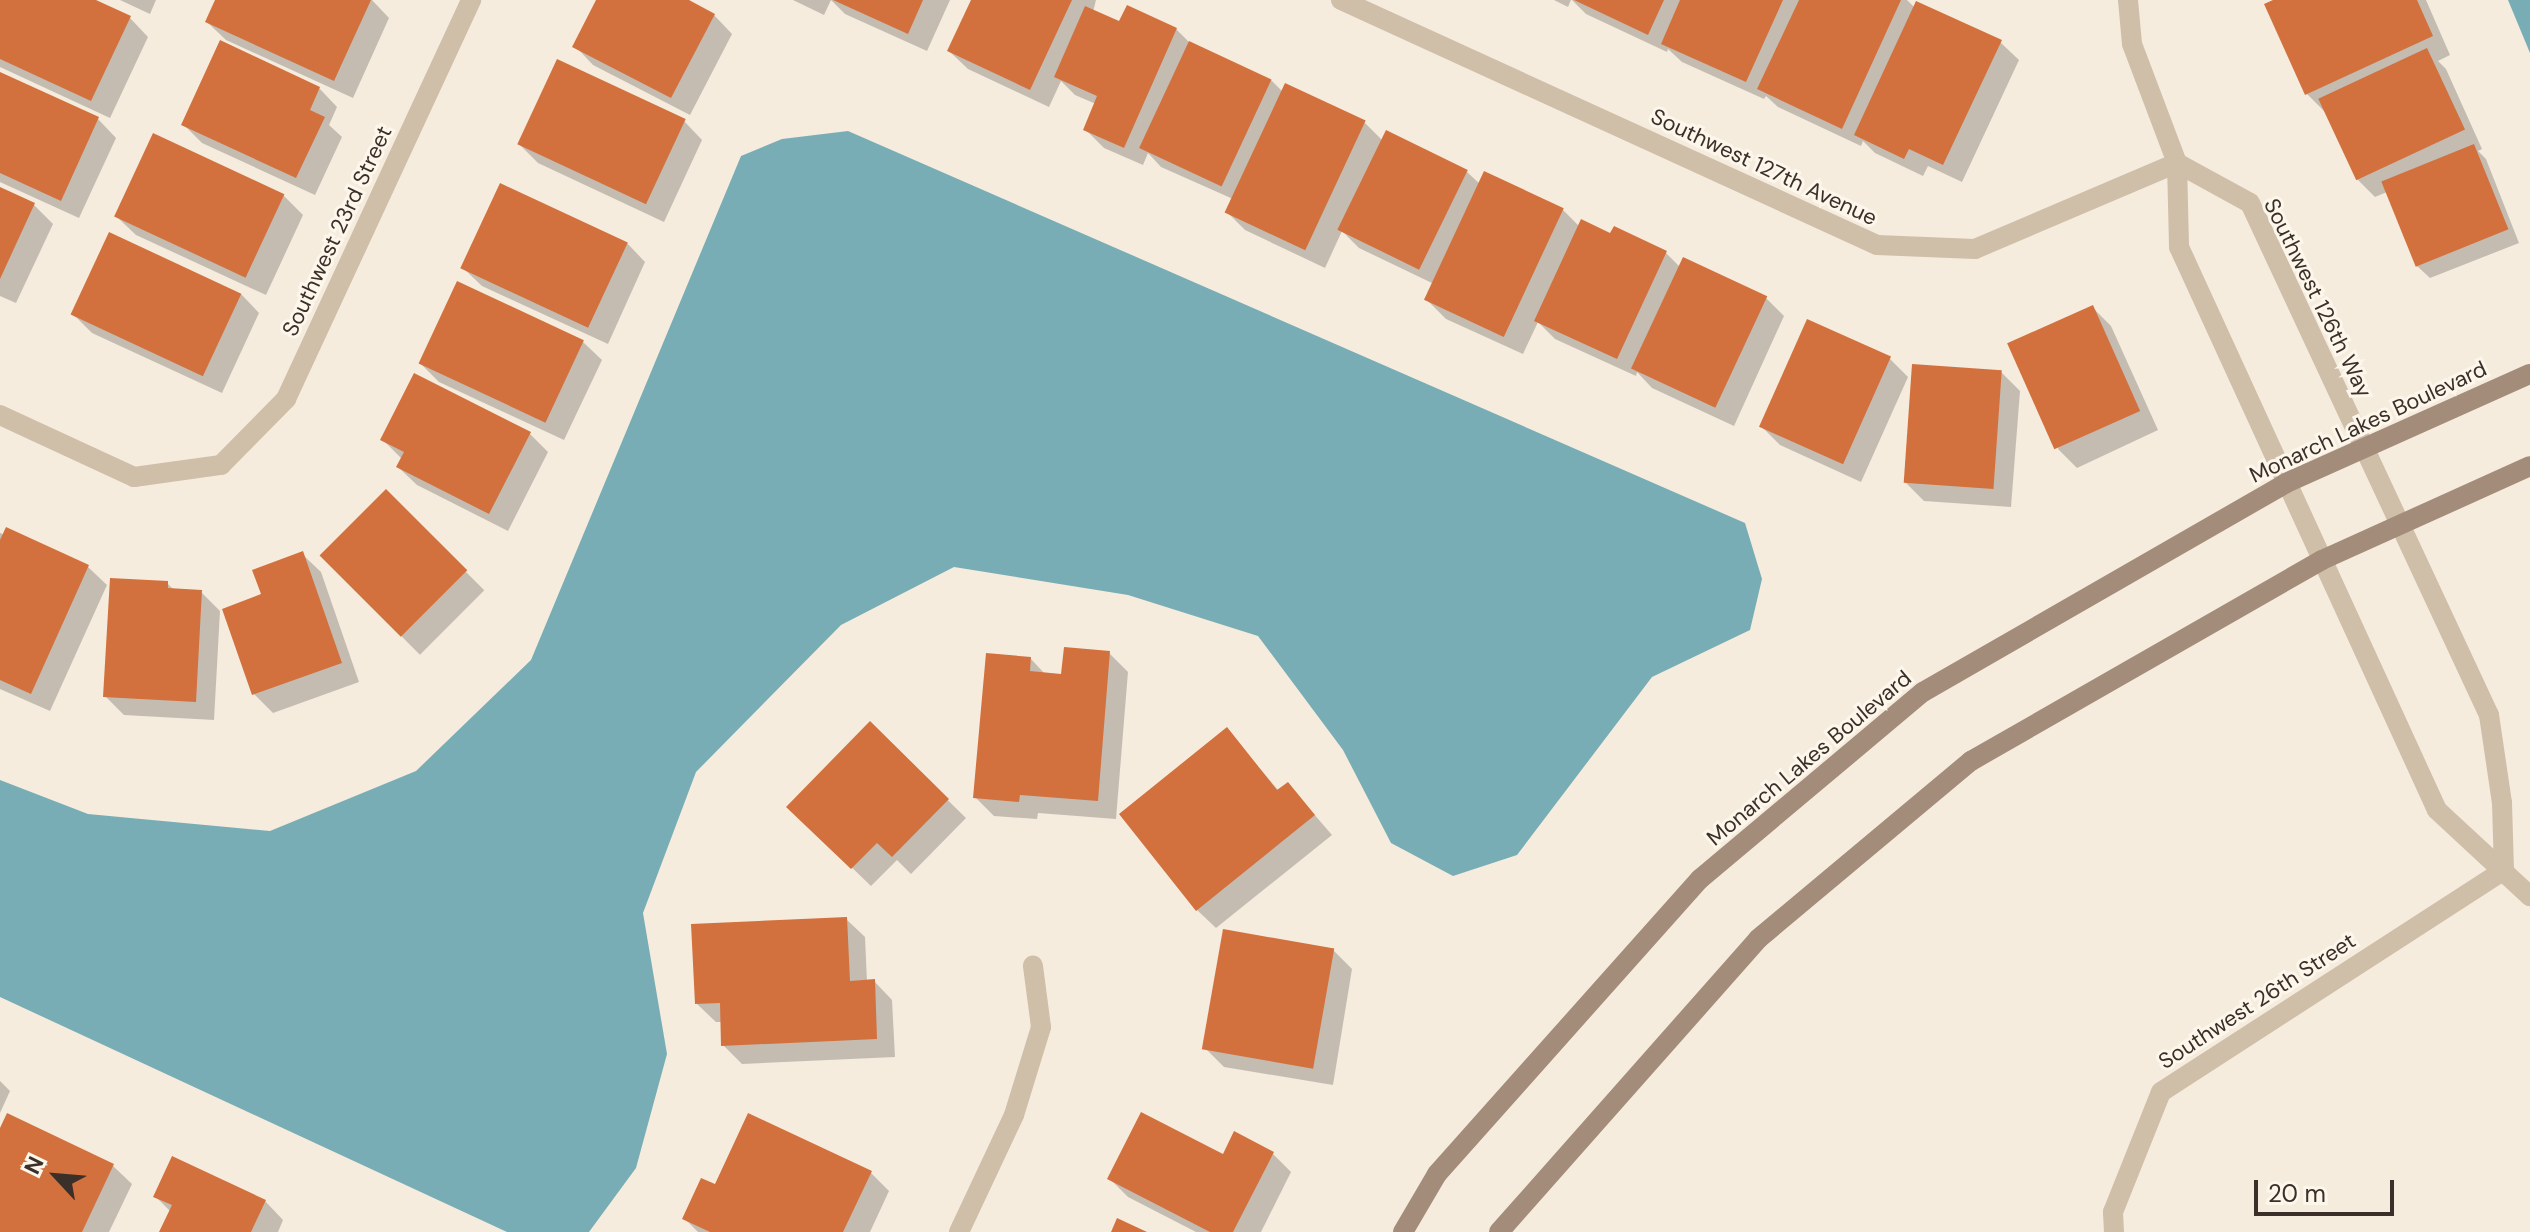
<!DOCTYPE html>
<style>
body{margin:0}
#map{position:relative;width:2530px;height:1232px;overflow:hidden;background:#f5ecde;font-family:"DM Sans",sans-serif}
div>[style]{position:absolute}
[style*='--x']{left:calc(var(--x)*1px);top:calc(var(--y)*1px);width:calc(var(--w)*1px);rotate:calc(var(--a)*1deg)}
.water>*{inset:0;background:#79adb6}
.shadow>*{inset:0;background:#0003;transform-origin:0 0}
.building>*{inset:0;background:#d3713e;transform-origin:0 0}
.street>*{height:20px;margin:-10px;padding:0 10px;transform-origin:10px;border-radius:10px;background:#cfbea8}
.secondary>*{height:20px;margin:-10px;padding:0 10px;transform-origin:10px;border-radius:10px;background:#a38c79}
span{translate:-50% -50%;white-space:nowrap;text-align:center;line-height:1.15;-webkit-text-stroke:6px #fcf6eb;paint-order:stroke}
.street-label{font-size:22px;color:#3b3029}
.north{position:absolute;left:16px;top:1136px;width:80px;height:80px;-webkit-text-stroke:6px #fcf6eb;paint-order:stroke;rotate:296deg;font-size:22px;font-weight:700;line-height:32px;text-align:center;color:#3b3029}
.north::after{content:'';display:block;margin:auto;width:28px;height:36px;background:#3b3029;clip-path:polygon(50% 0,100% 100%,50% 72%,0 100%)}
.scale{position:absolute;left:2254px;top:1180px;width:140px;height:36px;box-sizing:border-box;border:4px solid #3b3029;border-top:0;padding-left:10px;font-size:24px;line-height:28px;white-space:nowrap;color:#3b3029;-webkit-text-stroke:6px #fcf6eb;paint-order:stroke}
</style>
<div id="map">
<div class="water">
<div style="clip-path:polygon(2508px 0,2530px 0,2530px 53px)"></div>
<div style="clip-path:polygon(848px 131px,1745px 523px,1762px 579px,1750px 630px,1652px 677px,1517px 855px,1453px 876px,1391px 843px,1343px 750px,1258px 636px,1128px 595px,954px 567px,841px 625px,696px 772px,643px 913px,667px 1054px,636px 1168px,589px 1232px,507px 1232px,0 997px,0 780px,88px 814px,270px 831px,416px 771px,531px 660px,741px 156px,782px 139px)"></div>
</div>
<div class="shadow">
<div style="clip-path:polygon(0 0,91px 0,130px 18px,148px 37px,110px 118px,0 67px)"></div>
<div style="clip-path:polygon(120px 0,156px 0,150px 14px)"></div>
<div style="clip-path:polygon(217px 0,372px 0,389px 18px,353px 98px,226px 40px,207px 22px)"></div>
<div style="clip-path:polygon(599px 0,684px 0,714px 15px,732px 34px,690px 115px,593px 65px,575px 46px)"></div>
<div style="clip-path:polygon(793px 0,831px 0,824px 15px)"></div>
<div style="clip-path:polygon(831px 0,950px 0,927px 51px,845px 14px)"></div>
<div style="clip-path:polygon(973px 0,1096px 0,1093px 12px,1120px 24px,1176px 29px,1190px 43px,1271px 80px,1283px 92px,1365px 123px,1383px 141px,1467px 172px,1480px 184px,1485px 173px,1563px 210px,1580px 227px,1666px 253px,1680px 267px,1765px 297px,1784px 316px,1734px 426px,1652px 388px,1637px 372px,1636px 376px,1555px 339px,1538px 322px,1523px 354px,1446px 319px,1427px 300px,1434px 284px,1359px 248px,1342px 231px,1325px 268px,1245px 230px,1227px 212px,1233px 199px,1161px 167px,1148px 153px,1143px 165px,1104px 148px,1085px 129px,1096px 104px,1075px 95px,1061px 81px,1049px 107px,968px 69px,949px 51px)"></div>
<div style="clip-path:polygon(1554px 0,1571px 0,1568px 7px)"></div>
<div style="clip-path:polygon(1572px 0,1907px 0,1915px 8px,2000px 42px,2019px 60px,1962px 182px,1928px 166px,1923px 176px,1875px 153px,1863px 141px,1861px 146px,1778px 107px,1766px 96px,1764px 99px,1682px 62px,1668px 49px,1667px 52px,1586px 14px)"></div>
<div style="clip-path:polygon(2278px 0,2426px 0,2450px 55px,2438px 61px,2446px 69px,2482px 149px,2478px 151px,2486px 159px,2519px 243px,2430px 278px,2417px 266px,2387px 192px,2375px 197px,2357px 179px,2325px 112px,2307px 94px)"></div>
<div style="clip-path:polygon(0 75px,98px 119px,116px 138px,79px 218px,0 182px)"></div>
<div style="clip-path:polygon(319px 88px,337px 107px,329px 125px,342px 137px,315px 195px,202px 143px,183px 124px)"></div>
<div style="clip-path:polygon(684px 121px,702px 140px,664px 222px,538px 163px,519px 144px)"></div>
<div style="clip-path:polygon(154px 136px,284px 196px,303px 215px,266px 295px,136px 235px,117px 217px)"></div>
<div style="clip-path:polygon(0 189px,34px 205px,53px 224px,16px 303px,0 296px)"></div>
<div style="clip-path:polygon(627px 243px,645px 262px,608px 344px,482px 286px,463px 268px)"></div>
<div style="clip-path:polygon(241px 294px,259px 313px,222px 393px,92px 333px,73px 314px)"></div>
<div style="clip-path:polygon(2093px 308px,2111px 326px,2158px 430px,2077px 468px,2058px 449px)"></div>
<div style="clip-path:polygon(583px 342px,602px 360px,564px 440px,439px 382px,420px 363px)"></div>
<div style="clip-path:polygon(1889px 358px,1908px 377px,1861px 482px,1780px 445px,1761px 426px)"></div>
<div style="clip-path:polygon(2001px 372px,2020px 391px,2011px 507px,1924px 501px,1905px 482px)"></div>
<div style="clip-path:polygon(530px 434px,548px 452px,508px 531px,417px 485px,398px 467px,402px 459px,383px 440px)"></div>
<div style="left:386px;top:492px;width:139px;height:91px;rotate:45deg"></div>
<div style="clip-path:polygon(0 533px,88px 567px,107px 585px,50px 711px,0 689px)"></div>
<div style="clip-path:polygon(302px 554px,321px 572px,359px 682px,273px 713px,254px 694px)"></div>
<div style="clip-path:polygon(167px 583px,175px 591px,201px 592px,220px 611px,214px 720px,124px 715px,105px 696px)"></div>
<div style="clip-path:polygon(1109px 653px,1128px 672px,1116px 819px,1038px 813px,1037px 819px,994px 816px,975px 797px,1031px 659px,1045px 674px,1063px 676px)"></div>
<div style="clip-path:polygon(870px 724px,966px 818px,911px 874px,897px 860px,871px 886px,789px 807px)"></div>
<div style="clip-path:polygon(1227px 730px,1279px 791px,1288px 784px,1332px 835px,1216px 928px,1197px 910px)"></div>
<div style="clip-path:polygon(846px 919px,865px 937px,867px 982px,874px 981px,892px 1000px,895px 1057px,742px 1064px,723px 1045px,722px 1022px,716px 1022px,697px 1004px)"></div>
<div style="clip-path:polygon(1333px 950px,1352px 969px,1333px 1085px,1224px 1067px,1205px 1048px)"></div>
<div style="clip-path:polygon(0 1081px,10px 1091px,0 1113px)"></div>
<div style="clip-path:polygon(0 1133px,113px 1166px,132px 1184px,109px 1232px,0 1232px)"></div>
<div style="clip-path:polygon(1273px 1154px,1291px 1172px,1261px 1232px,1196px 1232px,1128px 1197px,1109px 1178px,1224px 1156px)"></div>
<div style="clip-path:polygon(870px 1172px,889px 1191px,870px 1232px,698px 1232px,684px 1218px,716px 1187px)"></div>
<div style="clip-path:polygon(155px 1196px,265px 1201px,283px 1220px,278px 1232px,162px 1232px,171px 1212px)"></div>
</div>
<div class="building">
<div style="clip-path:polygon(0 0,96px 0,131px 16px,91px 101px,0 59px)"></div>
<div style="clip-path:polygon(215px 0,371px 0,334px 81px,205px 22px)"></div>
<div style="clip-path:polygon(596px 0,689px 0,715px 14px,671px 98px,572px 47px)"></div>
<div style="clip-path:polygon(833px 0,923px 0,908px 34px)"></div>
<div style="clip-path:polygon(971px 0,1072px 0,1030px 90px,947px 51px)"></div>
<div style="clip-path:polygon(1574px 0,1664px 0,1648px 35px)"></div>
<div style="clip-path:polygon(1680px 0,1783px 0,1746px 82px,1661px 44px)"></div>
<div style="clip-path:polygon(1799px 0,1901px 0,1842px 129px,1757px 89px)"></div>
<div style="clip-path:polygon(2273px 0,2417px 0,2433px 36px,2305px 95px,2264px 4px)"></div>
<div style="clip-path:polygon(1916px 1px,2002px 40px,1943px 165px,1909px 149px,1904px 159px,1854px 135px)"></div>
<div style="clip-path:polygon(1127px 5px,1177px 28px,1124px 148px,1083px 130px,1097px 96px,1054px 77px,1085px 6px,1119px 21px)"></div>
<div style="clip-path:polygon(220px 40px,320px 87px,310px 110px,325px 117px,296px 178px,181px 125px)"></div>
<div style="left:1189px;top:41px;width:91px;height:118px;rotate:25deg"></div>
<div style="left:2427px;top:48px;width:90px;height:120px;rotate:65deg"></div>
<div style="left:557px;top:59px;width:142px;height:94px;rotate:25deg"></div>
<div style="clip-path:polygon(0 72px,99px 117px,61px 201px,0 173px)"></div>
<div style="left:1285px;top:83px;width:89px;height:143px;rotate:25deg"></div>
<div style="left:1386px;top:130px;width:91px;height:111px;rotate:26deg"></div>
<div style="left:153px;top:133px;width:145px;height:92px;rotate:25deg"></div>
<div style="left:2474px;top:144px;width:92px;height:100px;rotate:68deg"></div>
<div style="left:1484px;top:171px;width:88px;height:142px;rotate:25deg"></div>
<div style="left:500px;top:183px;width:141px;height:94px;rotate:25deg"></div>
<div style="clip-path:polygon(0 187px,35px 203px,0 279px)"></div>
<div style="clip-path:polygon(1581px 219px,1610px 233px,1614px 226px,1667px 251px,1617px 359px,1534px 321px)"></div>
<div style="left:109px;top:232px;width:146px;height:91px;rotate:25deg"></div>
<div style="left:1683px;top:257px;width:93px;height:123px;rotate:25deg"></div>
<div style="left:457px;top:281px;width:140px;height:91px;rotate:25deg"></div>
<div style="left:2093px;top:305px;width:116px;height:94px;rotate:66deg"></div>
<div style="left:1807px;top:319px;width:92px;height:118px;rotate:24deg"></div>
<div style="left:1912px;top:364px;width:90px;height:119px;rotate:4deg"></div>
<div style="clip-path:polygon(414px 373px,531px 432px,489px 514px,396px 467px,404px 452px,380px 440px)"></div>
<div style="left:386px;top:489px;width:115px;height:94px;rotate:45deg"></div>
<div style="clip-path:polygon(6px 527px,89px 565px,31px 694px,0 680px,0 540px)"></div>
<div style="clip-path:polygon(303px 551px,342px 663px,252px 695px,222px 609px,261px 594px,252px 570px)"></div>
<div style="clip-path:polygon(110px 578px,168px 581px,168px 588px,202px 590px,196px 702px,103px 697px)"></div>
<div style="clip-path:polygon(1064px 647px,1110px 651px,1098px 801px,1020px 795px,1019px 802px,973px 798px,986px 653px,1031px 657px,1030px 671px,1061px 674px)"></div>
<div style="clip-path:polygon(870px 721px,949px 799px,892px 857px,877px 843px,851px 869px,786px 807px)"></div>
<div style="clip-path:polygon(1227px 727px,1277px 790px,1288px 782px,1315px 815px,1196px 911px,1119px 814px)"></div>
<div style="clip-path:polygon(847px 917px,850px 981px,875px 979px,877px 1039px,721px 1046px,720px 1003px,695px 1004px,691px 924px)"></div>
<div style="left:1223px;top:929px;width:113px;height:122px;rotate:10deg"></div>
<div style="clip-path:polygon(1141px 1112px,1223px 1154px,1234px 1131px,1274px 1152px,1233px 1232px,1210px 1232px,1107px 1179px)"></div>
<div style="clip-path:polygon(7px 1113px,114px 1164px,82px 1232px,0 1232px,0 1128px)"></div>
<div style="clip-path:polygon(748px 1113px,872px 1171px,843px 1232px,710px 1232px,682px 1219px,701px 1178px,715px 1184px)"></div>
<div style="clip-path:polygon(172px 1156px,266px 1200px,251px 1232px,159px 1232px,172px 1205px,153px 1197px)"></div>
<div style="clip-path:polygon(1117px 1218px,1147px 1232px,1111px 1232px)"></div>
</div>
<div class="street">
<div style="--x:1341;--y:0;--w:589;--a:24.56"></div>
<div style="--x:1877;--y:245;--w:98;--a:2.3"></div>
<div style="--x:1975;--y:249;--w:220;--a:-23.1"></div>
<div style="--x:2128;--y:0;--w:44;--a:84.8"></div>
<div style="--x:2132;--y:44;--w:127;--a:69.3"></div>
<div style="--x:2177;--y:163;--w:84;--a:88.6"></div>
<div style="--x:2179;--y:247;--w:619;--a:65.38"></div>
<div style="--x:2437;--y:810;--w:127;--a:42.8"></div>
<div style="--x:2177;--y:163;--w:83;--a:28.7"></div>
<div style="--x:2250;--y:203;--w:565;--a:64.98"></div>
<div style="--x:2489;--y:715;--w:89;--a:81.6"></div>
<div style="--x:2502;--y:803;--w:67;--a:88.3"></div>
<div style="--x:0;--y:415;--w:148;--a:24.8"></div>
<div style="--x:134;--y:477;--w:88;--a:-7.9"></div>
<div style="--x:221;--y:465;--w:93;--a:-45.4"></div>
<div style="--x:286;--y:399;--w:440;--a:-65.1"></div>
<div style="--x:959;--y:1232;--w:129;--a:-64.8"></div>
<div style="--x:1014;--y:1115;--w:92;--a:-72.9"></div>
<div style="--x:1041;--y:1027;--w:62;--a:-97.5"></div>
<div style="--x:2114;--y:1232;--w:20;--a:-93"></div>
<div style="--x:2113;--y:1212;--w:129;--a:-68.2"></div>
<div style="--x:2161;--y:1092;--w:409;--a:-32.9"></div>
</div>
<div class="secondary">
<div style="--x:1403;--y:1232;--w:67;--a:-59.6"></div>
<div style="--x:1437;--y:1174;--w:395;--a:-48.3"></div>
<div style="--x:1700;--y:879;--w:291;--a:-40"></div>
<div style="--x:1923;--y:692;--w:419;--a:-29.9"></div>
<div style="--x:2286;--y:483;--w:267;--a:-24.1"></div>
<div style="--x:1499;--y:1232;--w:391;--a:-48.5"></div>
<div style="--x:1758;--y:939;--w:278;--a:-39.9"></div>
<div style="--x:1971;--y:761;--w:404;--a:-29.8"></div>
<div style="--x:2322;--y:560;--w:228;--a:-24.3"></div>
</div>
<div class="street-label">
<span style="left:1764px;top:167px;rotate:25deg">Southwest 127th Avenue</span>
<span style="left:337px;top:231px;rotate:-65deg">Southwest 23rd Street</span>
<span style="left:2318px;top:298px;rotate:64deg">Southwest 126th Way</span>
<span style="left:2368px;top:422px;rotate:-25deg">Monarch Lakes Boulevard</span>
<span style="left:1809px;top:758px;rotate:-40deg">Monarch Lakes Boulevard</span>
<span style="left:2257px;top:1001px;rotate:-33deg">Southwest 26th Street</span>
</div>
<div class="north">N</div>
<div class="scale">20 m</div>
</div>
